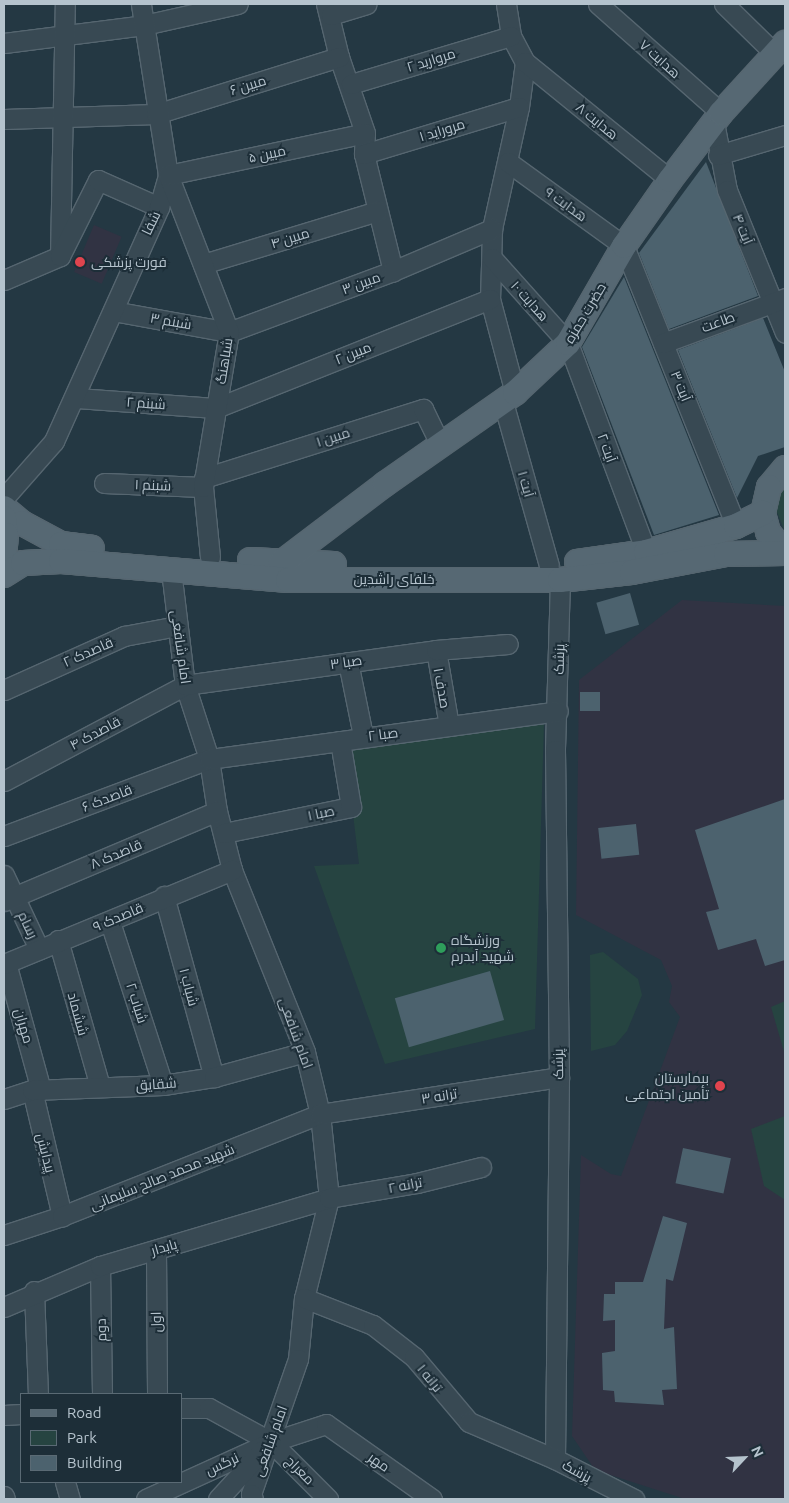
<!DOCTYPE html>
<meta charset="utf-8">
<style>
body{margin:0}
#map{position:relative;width:789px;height:1503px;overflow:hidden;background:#243843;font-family:Ubuntu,Cairo,sans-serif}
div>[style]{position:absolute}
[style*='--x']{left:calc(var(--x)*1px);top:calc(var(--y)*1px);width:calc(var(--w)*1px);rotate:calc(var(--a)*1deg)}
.medical>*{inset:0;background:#313343;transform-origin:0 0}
.green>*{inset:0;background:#264441}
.building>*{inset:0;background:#4c626e;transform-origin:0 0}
.roads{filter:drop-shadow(1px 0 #566670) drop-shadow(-1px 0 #566670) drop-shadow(0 1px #566670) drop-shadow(0 -1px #566670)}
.minor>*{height:19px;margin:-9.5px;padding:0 9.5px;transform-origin:9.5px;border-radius:9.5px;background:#384953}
.major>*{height:24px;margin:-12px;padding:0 12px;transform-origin:12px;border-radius:12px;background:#566873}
.dots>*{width:14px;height:14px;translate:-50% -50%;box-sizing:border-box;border:2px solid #1d2e38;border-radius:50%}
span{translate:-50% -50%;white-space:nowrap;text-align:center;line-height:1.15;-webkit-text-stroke:4px #1d2e38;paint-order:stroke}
.street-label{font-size:14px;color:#b5c3cd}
.poi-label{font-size:14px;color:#b5c3cd}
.left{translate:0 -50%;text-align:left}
.right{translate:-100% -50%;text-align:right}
.frame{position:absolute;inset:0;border:5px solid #b5c3cd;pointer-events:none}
.legend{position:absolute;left:20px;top:1393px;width:162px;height:90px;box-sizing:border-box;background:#1d2e38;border:1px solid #5a6a74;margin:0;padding:6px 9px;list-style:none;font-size:15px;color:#b5c3cd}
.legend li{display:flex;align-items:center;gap:10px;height:25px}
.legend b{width:25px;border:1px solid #5a6a74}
.north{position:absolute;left:719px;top:1433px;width:50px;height:50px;-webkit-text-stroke:4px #1d2e38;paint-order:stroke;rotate:65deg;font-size:14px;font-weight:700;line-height:20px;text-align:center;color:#b5c3cd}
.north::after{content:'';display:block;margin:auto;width:18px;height:22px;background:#b5c3cd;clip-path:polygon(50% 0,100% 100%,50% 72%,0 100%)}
</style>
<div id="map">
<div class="medical">
<div style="left:94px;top:225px;width:30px;height:51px;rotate:23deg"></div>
<div style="clip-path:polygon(682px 600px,785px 606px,785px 1499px,685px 1499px,595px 1470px,572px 1436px,581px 1155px,611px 1174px,621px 1176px,680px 1017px,669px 1002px,672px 986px,661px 960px,576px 915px,579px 680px)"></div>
</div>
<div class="green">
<div style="clip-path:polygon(785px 485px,785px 532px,777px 512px,778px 499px)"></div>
<div style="clip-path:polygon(544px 723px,535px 1029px,385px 1064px,314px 866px,359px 864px,345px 747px)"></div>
<div style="clip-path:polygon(603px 952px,638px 979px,642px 995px,627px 1031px,615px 1045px,591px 1051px,590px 955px)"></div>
<div style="clip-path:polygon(785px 1001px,785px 1055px,771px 1007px)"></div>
<div style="clip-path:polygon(785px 1116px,785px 1200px,764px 1186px,751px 1129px)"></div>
</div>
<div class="building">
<div style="clip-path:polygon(706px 162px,758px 296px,669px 329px,639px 253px)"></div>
<div style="clip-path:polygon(624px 277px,719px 515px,654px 535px,582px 347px)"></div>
<div style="clip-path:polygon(763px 318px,785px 372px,785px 447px,758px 456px,737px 498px,678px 350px)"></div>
<div style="left:630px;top:593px;width:33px;height:35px;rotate:74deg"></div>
<div style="left:580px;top:692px;width:20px;height:19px"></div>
<div style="clip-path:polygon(785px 799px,785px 960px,765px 966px,756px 939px,718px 950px,706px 912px,719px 909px,695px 830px)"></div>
<div style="left:636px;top:824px;width:31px;height:38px;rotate:84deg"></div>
<div style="left:490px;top:971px;width:51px;height:99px;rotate:74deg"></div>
<div style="left:683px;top:1148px;width:49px;height:36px;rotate:12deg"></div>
<div style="clip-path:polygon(663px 1216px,687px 1223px,673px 1281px,666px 1279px,664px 1329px,674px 1327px,677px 1389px,662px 1390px,664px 1405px,615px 1402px,614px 1391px,603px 1390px,602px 1353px,615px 1351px,615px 1320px,603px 1321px,604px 1294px,615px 1294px,615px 1282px,643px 1282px)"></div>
</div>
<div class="roads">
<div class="minor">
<div style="--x:326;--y:4;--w:55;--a:76.2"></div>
<div style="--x:339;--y:57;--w:80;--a:71.1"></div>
<div style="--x:365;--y:133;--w:21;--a:93"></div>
<div style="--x:364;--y:154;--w:121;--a:76.1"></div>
<div style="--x:506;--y:4;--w:32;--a:81"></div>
<div style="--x:511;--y:36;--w:30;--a:62"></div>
<div style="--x:525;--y:62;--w:45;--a:97.6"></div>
<div style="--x:519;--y:107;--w:125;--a:102.5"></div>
<div style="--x:492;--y:229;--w:70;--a:91.6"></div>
<div style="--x:490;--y:299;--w:97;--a:75.1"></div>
<div style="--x:598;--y:4;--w:164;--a:41.5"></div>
<div style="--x:724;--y:4;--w:73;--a:44.4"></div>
<div style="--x:331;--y:15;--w:37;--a:-17"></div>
<div style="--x:4;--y:43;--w:141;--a:-7.3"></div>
<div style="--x:144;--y:25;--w:96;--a:-12.6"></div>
<div style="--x:525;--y:62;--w:187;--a:39.1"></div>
<div style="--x:351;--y:84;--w:167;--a:-16.7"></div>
<div style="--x:4;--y:119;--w:152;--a:-1.9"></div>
<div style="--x:156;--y:114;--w:192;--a:-17.3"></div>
<div style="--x:714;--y:122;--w:69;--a:79.2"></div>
<div style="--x:727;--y:190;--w:154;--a:67.9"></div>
<div style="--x:364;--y:154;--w:162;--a:-16.9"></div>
<div style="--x:718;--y:155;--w:70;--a:-16.6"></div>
<div style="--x:508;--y:162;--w:143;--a:35.9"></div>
<div style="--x:624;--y:246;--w:302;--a:68.2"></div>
<div style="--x:60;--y:256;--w:252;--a:-88.9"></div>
<div style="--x:492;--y:258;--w:114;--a:48.2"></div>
<div style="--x:568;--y:343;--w:223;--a:69.5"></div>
<div style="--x:203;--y:264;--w:182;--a:-16.9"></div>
<div style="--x:4;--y:280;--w:61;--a:-23.2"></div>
<div style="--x:60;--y:256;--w:85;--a:-63.4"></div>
<div style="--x:98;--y:180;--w:67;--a:23.9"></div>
<div style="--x:113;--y:311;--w:118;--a:10.3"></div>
<div style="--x:229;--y:332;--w:175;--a:-20.4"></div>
<div style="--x:393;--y:271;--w:108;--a:-23"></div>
<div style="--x:663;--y:343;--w:130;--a:-20.2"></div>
<div style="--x:76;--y:398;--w:140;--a:4.1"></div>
<div style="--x:216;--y:408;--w:295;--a:-21.7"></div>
<div style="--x:503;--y:402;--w:170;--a:74.3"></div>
<div style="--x:204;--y:478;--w:230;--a:-17.5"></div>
<div style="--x:423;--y:409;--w:41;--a:64.1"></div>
<div style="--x:104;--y:483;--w:99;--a:2.3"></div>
<div style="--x:4;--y:498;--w:76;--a:-48.7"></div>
<div style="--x:54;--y:441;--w:256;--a:-65.8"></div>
<div style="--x:159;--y:207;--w:33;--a:-74"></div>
<div style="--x:168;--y:175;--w:173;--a:-99"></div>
<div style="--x:210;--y:557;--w:70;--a:-95.7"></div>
<div style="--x:203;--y:487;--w:157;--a:-80.5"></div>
<div style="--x:229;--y:332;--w:168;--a:-111.2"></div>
<div style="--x:168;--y:175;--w:201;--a:-12"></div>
<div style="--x:171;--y:570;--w:116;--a:83.1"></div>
<div style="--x:185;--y:685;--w:78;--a:72"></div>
<div style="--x:209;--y:759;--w:53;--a:81.3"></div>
<div style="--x:217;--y:811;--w:61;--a:75.7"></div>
<div style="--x:232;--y:870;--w:196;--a:68.1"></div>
<div style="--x:305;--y:1052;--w:64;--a:76.4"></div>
<div style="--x:320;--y:1114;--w:84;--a:83.9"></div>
<div style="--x:329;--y:1198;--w:103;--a:104"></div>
<div style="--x:304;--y:1298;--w:61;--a:95.6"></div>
<div style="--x:298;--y:1359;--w:143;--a:109.2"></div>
<div style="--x:251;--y:1494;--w:5;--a:68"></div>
<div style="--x:560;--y:580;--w:170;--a:91.7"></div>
<div style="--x:555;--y:750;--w:327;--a:89.3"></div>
<div style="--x:559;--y:1077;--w:382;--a:90.6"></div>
<div style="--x:555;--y:1459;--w:89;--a:26.9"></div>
<div style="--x:436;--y:650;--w:77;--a:80.3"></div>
<div style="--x:348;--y:662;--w:76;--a:78.5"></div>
<div style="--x:4;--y:690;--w:132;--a:-24.2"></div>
<div style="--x:124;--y:636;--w:54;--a:-10.7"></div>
<div style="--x:4;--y:781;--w:205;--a:-27.9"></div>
<div style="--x:185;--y:685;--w:253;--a:-7.9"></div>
<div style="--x:436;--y:650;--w:72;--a:-4.8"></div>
<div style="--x:224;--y:833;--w:130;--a:-11.6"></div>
<div style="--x:351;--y:807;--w:67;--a:-99.5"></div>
<div style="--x:4;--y:836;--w:219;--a:-20.6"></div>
<div style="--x:209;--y:759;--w:352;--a:-7.8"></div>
<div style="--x:4;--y:875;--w:82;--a:64.7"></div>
<div style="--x:164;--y:896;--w:188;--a:74.6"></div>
<div style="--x:4;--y:901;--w:231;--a:-22.9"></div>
<div style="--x:110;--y:922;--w:171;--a:72"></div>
<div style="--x:58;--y:940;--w:152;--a:74"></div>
<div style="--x:6;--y:963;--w:132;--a:74.6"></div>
<div style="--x:4;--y:964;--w:247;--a:-22.4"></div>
<div style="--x:32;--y:1090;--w:130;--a:76.6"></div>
<div style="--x:4;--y:1099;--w:29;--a:-18"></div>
<div style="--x:32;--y:1090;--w:131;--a:-2.2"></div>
<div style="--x:163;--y:1085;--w:52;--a:-8.9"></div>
<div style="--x:214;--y:1077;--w:94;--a:-15.4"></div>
<div style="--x:4;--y:1235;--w:61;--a:-18.1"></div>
<div style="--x:62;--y:1216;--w:277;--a:-21.6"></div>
<div style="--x:320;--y:1114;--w:242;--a:-8.8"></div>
<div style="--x:156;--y:1250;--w:144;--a:89.6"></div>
<div style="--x:100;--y:1266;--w:128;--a:89.1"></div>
<div style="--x:34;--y:1291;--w:103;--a:87.8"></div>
<div style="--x:304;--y:1298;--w:74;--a:21.4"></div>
<div style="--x:373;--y:1325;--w:52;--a:38"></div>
<div style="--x:414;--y:1357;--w:85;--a:49.8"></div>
<div style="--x:469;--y:1422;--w:94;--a:23.3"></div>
<div style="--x:4;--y:1307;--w:104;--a:-23.1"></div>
<div style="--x:100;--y:1266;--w:239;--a:-16.5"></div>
<div style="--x:329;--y:1198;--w:89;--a:-9.7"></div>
<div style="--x:417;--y:1183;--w:66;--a:-14"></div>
<div style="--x:181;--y:1408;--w:28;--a:0"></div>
<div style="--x:209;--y:1408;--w:71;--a:28.7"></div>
<div style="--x:271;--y:1442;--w:58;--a:-18.1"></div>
<div style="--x:326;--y:1424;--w:130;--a:35.3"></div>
<div style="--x:4;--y:1415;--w:17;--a:-3"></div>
<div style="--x:271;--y:1442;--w:81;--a:45"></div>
<div style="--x:65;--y:1482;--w:18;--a:74"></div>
<div style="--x:4;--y:1496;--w:3;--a:72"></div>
<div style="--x:146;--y:1499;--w:137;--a:-24.5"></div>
<div style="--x:218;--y:1499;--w:67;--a:-47.4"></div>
</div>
<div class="major">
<div style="--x:785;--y:468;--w:25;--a:130"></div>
<div style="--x:769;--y:487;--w:27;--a:103"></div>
<div style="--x:763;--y:513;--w:20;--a:75"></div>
<div style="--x:768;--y:532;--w:26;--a:50"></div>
<div style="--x:4;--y:508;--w:23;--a:40"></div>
<div style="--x:22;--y:523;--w:44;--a:28.3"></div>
<div style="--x:61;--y:544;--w:31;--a:7"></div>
<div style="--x:4;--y:518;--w:17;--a:83"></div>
<div style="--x:6;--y:535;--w:21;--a:95"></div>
<div style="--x:250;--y:560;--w:84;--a:2.7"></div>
<div style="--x:577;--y:562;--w:70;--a:-8.2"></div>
<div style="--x:646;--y:552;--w:94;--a:-16.1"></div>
<div style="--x:736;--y:526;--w:30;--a:-26"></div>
<div style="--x:281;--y:563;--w:131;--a:-37.2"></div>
<div style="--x:385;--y:484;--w:159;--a:-35"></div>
<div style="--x:515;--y:393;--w:73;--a:-43.3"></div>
<div style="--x:568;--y:343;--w:112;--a:-60"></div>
<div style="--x:624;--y:246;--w:80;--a:-55.1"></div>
<div style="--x:670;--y:180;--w:84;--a:-52.7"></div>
<div style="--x:721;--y:113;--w:95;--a:-47.6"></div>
<div style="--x:4;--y:575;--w:22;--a:-32"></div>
<div style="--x:23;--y:563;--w:38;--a:-3"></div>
<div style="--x:61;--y:561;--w:228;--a:4.8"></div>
<div style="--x:288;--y:580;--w:272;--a:0"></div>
<div style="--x:560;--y:580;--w:72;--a:-6.3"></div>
<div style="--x:632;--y:572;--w:96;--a:-10.8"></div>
<div style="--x:726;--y:554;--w:59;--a:-1"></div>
</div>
</div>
<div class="dots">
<div style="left:80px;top:262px;background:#e0444e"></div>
<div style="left:441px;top:948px;background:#2e9e5b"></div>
<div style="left:720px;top:1086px;background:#e0444e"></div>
</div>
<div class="street-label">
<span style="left:660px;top:59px;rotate:42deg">هدایت ۷</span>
<span style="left:431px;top:60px;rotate:-17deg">مروارید ۲</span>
<span style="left:248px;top:85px;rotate:-17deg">مبین ۶</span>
<span style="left:597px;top:121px;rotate:39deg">هدایت ۸</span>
<span style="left:442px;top:130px;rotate:-17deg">مروراید ۱</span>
<span style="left:267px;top:154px;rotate:-12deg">مبین ۵</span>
<span style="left:566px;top:204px;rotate:36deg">هدایت ۹</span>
<span style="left:151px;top:223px;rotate:-64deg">شفا</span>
<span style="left:743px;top:229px;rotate:68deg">آیت ۴</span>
<span style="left:290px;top:238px;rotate:-17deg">مبین ۴</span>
<span style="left:361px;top:283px;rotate:-20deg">مبین ۳</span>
<span style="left:530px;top:301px;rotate:48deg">هدایت ۱۰</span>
<span style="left:585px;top:313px;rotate:-59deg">حضرت حمزه</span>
<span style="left:171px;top:321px;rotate:10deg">شبنم ۳</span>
<span style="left:718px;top:322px;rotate:-20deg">طاعت</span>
<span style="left:353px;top:353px;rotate:-22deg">مبین ۲</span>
<span style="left:224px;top:361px;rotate:-81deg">شباهنگ</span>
<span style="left:681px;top:386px;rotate:68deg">آیت ۳</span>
<span style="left:146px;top:403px;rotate:4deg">شبنم ۲</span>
<span style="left:333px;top:437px;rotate:-18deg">مبین ۱</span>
<span style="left:607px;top:448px;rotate:70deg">آیت ۲</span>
<span style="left:526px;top:484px;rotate:74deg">آیت ۱</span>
<span style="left:153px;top:485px;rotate:2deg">شبنم ۱</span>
<span style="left:394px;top:579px">خلفای راشدین</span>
<span style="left:181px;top:647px;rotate:82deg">امام شافعی</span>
<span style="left:88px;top:652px;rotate:-24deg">قاصدک ۲</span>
<span style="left:559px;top:659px;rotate:-88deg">پزشک</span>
<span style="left:346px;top:662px;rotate:-8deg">صبا ۳</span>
<span style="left:442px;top:688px;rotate:80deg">صدف ۱</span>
<span style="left:95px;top:733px;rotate:-28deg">قاصدک ۴</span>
<span style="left:383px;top:734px;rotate:-7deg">صبا ۲</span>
<span style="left:107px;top:798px;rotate:-21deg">قاصدک ۶</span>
<span style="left:321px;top:813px;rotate:-12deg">صبا ۱</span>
<span style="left:116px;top:854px;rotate:-23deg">قاصدک ۸</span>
<span style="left:118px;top:917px;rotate:-23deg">قاصدک ۹</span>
<span style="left:28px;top:925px;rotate:65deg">رسام</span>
<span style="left:189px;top:987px;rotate:75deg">شباب ۱</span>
<span style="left:137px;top:1003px;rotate:72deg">شباب ۲</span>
<span style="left:78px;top:1014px;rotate:75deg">ششماد</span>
<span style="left:24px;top:1026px;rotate:74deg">مهران</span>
<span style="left:296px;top:1033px;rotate:70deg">امام شافعی</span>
<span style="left:558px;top:1064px;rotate:-91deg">پزشک</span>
<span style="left:156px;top:1084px;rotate:-4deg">شقایق</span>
<span style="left:439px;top:1096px;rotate:-9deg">ترانه ۳</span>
<span style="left:46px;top:1153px;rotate:76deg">پیدایش</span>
<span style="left:162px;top:1177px;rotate:-22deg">شهید محمد صالح سلیمانی</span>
<span style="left:405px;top:1185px;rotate:-11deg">ترانه ۲</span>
<span style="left:164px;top:1247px;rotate:-16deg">پایدار</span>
<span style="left:156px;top:1322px;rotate:-91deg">اول</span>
<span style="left:101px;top:1330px;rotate:-91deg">دوم</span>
<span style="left:430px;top:1378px;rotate:51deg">ترانه ۱</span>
<span style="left:270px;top:1441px;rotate:-70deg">امام شافعی</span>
<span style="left:379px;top:1462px;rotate:35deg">مهر</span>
<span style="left:222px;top:1464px;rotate:-25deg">نرگس</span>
<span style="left:300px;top:1470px;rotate:45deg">معراج</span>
<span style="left:577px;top:1471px;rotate:28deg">پزشک</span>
</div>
<div class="poi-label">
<span class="left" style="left:91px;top:262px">فورت پزشکی</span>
<span class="left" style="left:451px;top:948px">ورزشگاه<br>شهید آبدرم</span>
<span class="right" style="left:709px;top:1086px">بیمارستان<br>تأمین اجتماعی</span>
</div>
<div class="frame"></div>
<ul class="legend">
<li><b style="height:6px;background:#566873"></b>Road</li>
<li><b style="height:14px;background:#264441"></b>Park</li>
<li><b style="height:14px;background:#4c626e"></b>Building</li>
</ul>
<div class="north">N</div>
</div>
